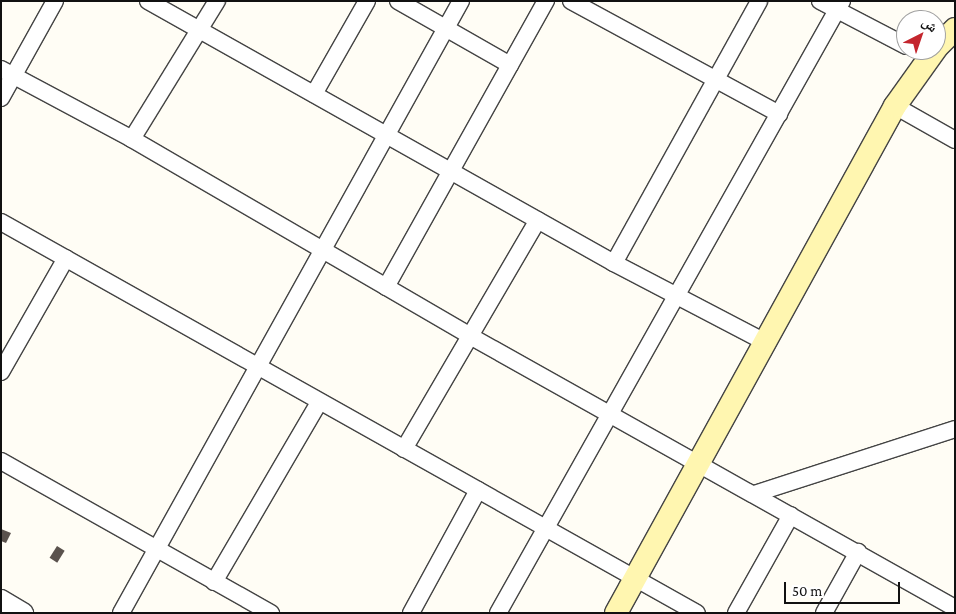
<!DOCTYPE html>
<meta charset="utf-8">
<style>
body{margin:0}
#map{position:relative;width:956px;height:614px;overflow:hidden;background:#fffdf5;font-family:"Crimson Pro","Noto Naskh Arabic",serif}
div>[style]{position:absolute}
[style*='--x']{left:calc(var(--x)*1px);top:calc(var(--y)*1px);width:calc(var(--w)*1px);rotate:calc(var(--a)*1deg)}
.building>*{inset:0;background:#5a524d;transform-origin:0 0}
.roads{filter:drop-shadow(1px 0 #444) drop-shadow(-1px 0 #444) drop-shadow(0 1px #444) drop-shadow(0 -1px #444)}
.minor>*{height:16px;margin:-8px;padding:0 8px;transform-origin:8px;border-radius:8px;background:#fff}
.tertiary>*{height:20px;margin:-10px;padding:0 10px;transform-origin:10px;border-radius:10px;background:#fff}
.secondary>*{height:22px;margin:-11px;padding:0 11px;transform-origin:11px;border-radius:11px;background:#fff6b0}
span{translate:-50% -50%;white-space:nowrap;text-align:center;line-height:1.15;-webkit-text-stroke:5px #fff;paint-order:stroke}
.frame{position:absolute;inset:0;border:2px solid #111;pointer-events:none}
.north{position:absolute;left:896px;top:10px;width:50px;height:50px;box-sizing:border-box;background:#fff;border:1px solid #a0a0a0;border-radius:50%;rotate:41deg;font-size:14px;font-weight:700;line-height:20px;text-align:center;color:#111}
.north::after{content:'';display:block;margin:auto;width:18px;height:22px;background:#c4262e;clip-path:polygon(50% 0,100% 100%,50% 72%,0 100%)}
.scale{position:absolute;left:784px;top:582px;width:116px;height:22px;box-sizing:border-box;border:2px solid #111;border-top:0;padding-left:6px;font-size:15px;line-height:18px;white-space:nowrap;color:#111;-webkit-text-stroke:4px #fff;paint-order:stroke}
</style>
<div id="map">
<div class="building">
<div style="clip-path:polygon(1px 529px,11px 533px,6px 543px,1px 541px)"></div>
<div style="left:57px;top:546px;width:9px;height:14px;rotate:32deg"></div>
</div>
<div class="roads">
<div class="minor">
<div style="--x:148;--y:1;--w:535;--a:29.35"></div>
<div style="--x:614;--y:263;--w:173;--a:27.6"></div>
<div style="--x:398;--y:1;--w:129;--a:29.7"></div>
<div style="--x:571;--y:1;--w:237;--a:28.5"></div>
<div style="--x:820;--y:1;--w:97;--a:27.6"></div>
<div style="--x:1;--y:69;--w:149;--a:28.1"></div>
<div style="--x:132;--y:139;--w:391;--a:30.2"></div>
<div style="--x:470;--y:336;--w:556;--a:29.28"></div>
<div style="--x:314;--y:94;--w:107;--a:-60.3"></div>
<div style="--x:1;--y:98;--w:111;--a:-60.9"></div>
<div style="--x:895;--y:106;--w:69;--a:29.5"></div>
<div style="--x:132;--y:139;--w:162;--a:-58.4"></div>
<div style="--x:1;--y:222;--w:798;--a:29.33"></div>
<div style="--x:614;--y:263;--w:299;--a:-61"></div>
<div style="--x:386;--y:287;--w:328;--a:-60.8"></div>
<div style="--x:1;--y:372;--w:131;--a:-60.3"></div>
<div style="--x:404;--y:449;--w:265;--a:-59.7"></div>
<div style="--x:1;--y:461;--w:310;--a:29.4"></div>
<div style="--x:754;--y:494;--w:211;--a:-17.9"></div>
<div style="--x:214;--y:582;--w:208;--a:-59.7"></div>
<div style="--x:121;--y:613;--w:700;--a:-60.95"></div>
<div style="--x:411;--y:613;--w:140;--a:-61.4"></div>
<div style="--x:498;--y:613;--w:702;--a:-60.66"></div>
<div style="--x:736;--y:613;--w:112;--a:-60.7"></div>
<div style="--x:824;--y:613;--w:70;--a:-60.9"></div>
</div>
<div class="tertiary">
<div style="--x:1;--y:600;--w:26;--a:31"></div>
</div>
<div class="secondary">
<div style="--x:936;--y:48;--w:27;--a:-45"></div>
<div style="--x:616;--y:613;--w:579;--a:-61.18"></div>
<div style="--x:895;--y:106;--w:69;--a:-54.5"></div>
</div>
</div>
<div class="frame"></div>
<div class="north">ش</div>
<div class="scale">50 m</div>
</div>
